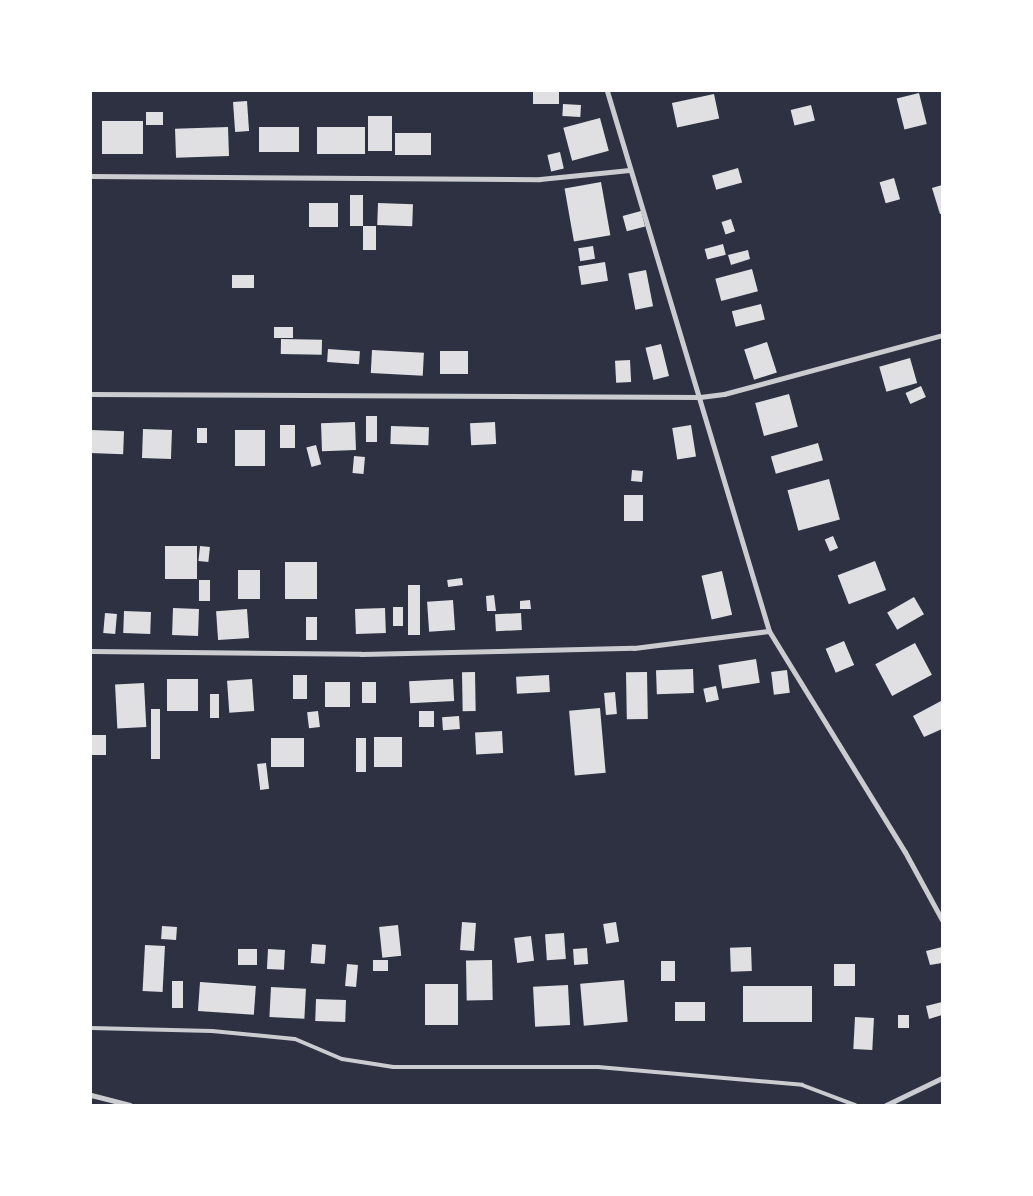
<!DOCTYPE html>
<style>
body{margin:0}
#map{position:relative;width:1033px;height:1196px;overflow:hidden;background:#2d3142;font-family:"IBM Plex Sans",sans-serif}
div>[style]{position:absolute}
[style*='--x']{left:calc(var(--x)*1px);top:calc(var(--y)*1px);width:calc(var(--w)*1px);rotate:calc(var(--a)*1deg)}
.building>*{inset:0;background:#e0e0e3;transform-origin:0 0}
.service>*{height:4px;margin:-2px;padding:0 2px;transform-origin:2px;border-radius:2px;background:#caccd0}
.minor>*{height:5px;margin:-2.5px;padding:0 2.5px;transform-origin:2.5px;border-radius:2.5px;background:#caccd0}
span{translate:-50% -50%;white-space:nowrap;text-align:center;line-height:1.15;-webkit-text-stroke:4px #fff;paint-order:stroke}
.frame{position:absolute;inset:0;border:92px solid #fff;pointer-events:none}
</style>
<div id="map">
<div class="building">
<div style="left:533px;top:92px;width:26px;height:12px"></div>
<div style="left:919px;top:93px;width:32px;height:23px;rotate:76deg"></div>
<div style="left:714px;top:94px;width:25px;height:43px;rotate:78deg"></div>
<div style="left:247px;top:101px;width:30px;height:14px;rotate:86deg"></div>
<div style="left:563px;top:104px;width:18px;height:12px;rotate:3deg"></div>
<div style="left:811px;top:105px;width:16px;height:21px;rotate:76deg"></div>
<div style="left:146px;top:112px;width:17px;height:13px"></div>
<div style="left:392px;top:116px;width:35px;height:24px;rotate:90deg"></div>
<div style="left:600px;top:118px;width:34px;height:38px;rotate:75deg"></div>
<div style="left:102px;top:121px;width:41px;height:33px"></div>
<div style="left:228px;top:127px;width:29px;height:53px;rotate:88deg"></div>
<div style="left:299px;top:127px;width:25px;height:40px;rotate:90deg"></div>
<div style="left:317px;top:127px;width:48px;height:27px"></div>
<div style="left:395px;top:133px;width:36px;height:22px"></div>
<div style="left:560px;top:152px;width:17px;height:13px;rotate:77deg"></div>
<div style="left:738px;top:168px;width:15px;height:27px;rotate:74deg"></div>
<div style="left:894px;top:178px;width:22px;height:15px;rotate:74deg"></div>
<div style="left:601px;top:182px;width:54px;height:37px;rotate:80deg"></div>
<div style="clip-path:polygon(942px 185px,942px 214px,940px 214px,932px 188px)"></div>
<div style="left:350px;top:195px;width:13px;height:31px"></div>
<div style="left:309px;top:203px;width:29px;height:24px"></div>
<div style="left:378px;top:203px;width:35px;height:22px;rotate:2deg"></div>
<div style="left:641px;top:211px;width:16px;height:19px;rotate:75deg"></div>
<div style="left:731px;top:219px;width:13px;height:10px;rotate:72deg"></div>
<div style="left:363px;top:226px;width:13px;height:24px"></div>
<div style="left:723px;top:244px;width:11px;height:19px;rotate:75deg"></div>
<div style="left:593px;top:246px;width:13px;height:15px;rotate:81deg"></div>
<div style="clip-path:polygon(748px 250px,750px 259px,731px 265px,728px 255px)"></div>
<div style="left:605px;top:262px;width:19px;height:27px;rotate:81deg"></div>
<div style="left:752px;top:269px;width:23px;height:38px;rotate:75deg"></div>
<div style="left:646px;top:270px;width:37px;height:18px;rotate:79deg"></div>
<div style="left:232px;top:275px;width:22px;height:13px"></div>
<div style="left:761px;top:304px;width:16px;height:30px;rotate:76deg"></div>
<div style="left:274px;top:327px;width:19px;height:11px"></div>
<div style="left:281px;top:339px;width:41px;height:15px;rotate:1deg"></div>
<div style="left:767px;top:342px;width:32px;height:24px;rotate:72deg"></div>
<div style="left:661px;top:344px;width:33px;height:16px;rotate:76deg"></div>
<div style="left:328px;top:349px;width:32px;height:13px;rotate:4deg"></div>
<div style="left:372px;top:350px;width:52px;height:23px;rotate:3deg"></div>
<div style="left:468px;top:351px;width:23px;height:28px;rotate:90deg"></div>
<div style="left:910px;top:358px;width:26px;height:32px;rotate:74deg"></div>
<div style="left:630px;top:360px;width:22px;height:15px;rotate:87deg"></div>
<div style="left:921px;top:386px;width:12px;height:17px;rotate:66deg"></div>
<div style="left:789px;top:394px;width:34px;height:35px;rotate:75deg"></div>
<div style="left:366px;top:416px;width:11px;height:26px"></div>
<div style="left:355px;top:422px;width:28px;height:34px;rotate:88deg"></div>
<div style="left:495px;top:422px;width:22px;height:25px;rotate:87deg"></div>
<div style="left:280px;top:425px;width:15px;height:23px"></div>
<div style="left:691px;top:425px;width:32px;height:19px;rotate:81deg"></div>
<div style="left:391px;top:426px;width:38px;height:18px;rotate:2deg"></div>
<div style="left:197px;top:428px;width:10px;height:15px"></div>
<div style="left:143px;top:429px;width:29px;height:29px;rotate:2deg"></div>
<div style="left:91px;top:430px;width:33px;height:23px;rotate:2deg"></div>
<div style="left:235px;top:430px;width:30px;height:36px"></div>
<div style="left:818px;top:443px;width:18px;height:49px;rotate:74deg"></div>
<div style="left:316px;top:445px;width:20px;height:10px;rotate:75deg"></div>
<div style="left:354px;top:456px;width:11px;height:17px;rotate:5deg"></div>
<div style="left:632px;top:470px;width:11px;height:11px;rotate:5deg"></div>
<div style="left:829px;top:479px;width:42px;height:43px;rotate:75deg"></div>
<div style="left:624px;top:495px;width:19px;height:26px"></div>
<div style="left:833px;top:536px;width:13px;height:9px;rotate:67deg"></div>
<div style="left:165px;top:546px;width:32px;height:33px"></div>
<div style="left:200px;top:546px;width:10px;height:15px;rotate:6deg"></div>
<div style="left:875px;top:561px;width:31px;height:40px;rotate:69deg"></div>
<div style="left:285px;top:562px;width:32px;height:37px"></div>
<div style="left:238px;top:570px;width:22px;height:29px"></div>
<div style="left:722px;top:571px;width:45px;height:21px;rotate:77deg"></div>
<div style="left:462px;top:578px;width:7px;height:15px;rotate:82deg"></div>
<div style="left:199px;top:580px;width:11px;height:21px"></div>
<div style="left:408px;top:585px;width:12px;height:50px"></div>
<div style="clip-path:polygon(494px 595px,496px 611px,487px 611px,486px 596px)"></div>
<div style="left:914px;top:597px;width:20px;height:31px;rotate:60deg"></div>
<div style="left:453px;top:600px;width:30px;height:26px;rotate:86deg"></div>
<div style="clip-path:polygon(530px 600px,531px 609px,520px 609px,520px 601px)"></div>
<div style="left:393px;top:607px;width:10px;height:19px"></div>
<div style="left:173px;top:608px;width:26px;height:27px;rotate:2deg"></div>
<div style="left:385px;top:608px;width:25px;height:30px;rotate:88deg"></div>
<div style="left:247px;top:609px;width:29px;height:31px;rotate:86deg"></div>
<div style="left:124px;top:611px;width:27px;height:22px;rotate:2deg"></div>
<div style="left:105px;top:613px;width:12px;height:20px;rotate:5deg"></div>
<div style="left:521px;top:613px;width:17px;height:26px;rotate:87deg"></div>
<div style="left:306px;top:617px;width:11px;height:23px"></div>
<div style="left:844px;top:641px;width:26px;height:20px;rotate:67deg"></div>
<div style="left:915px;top:643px;width:36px;height:45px;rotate:62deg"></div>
<div style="left:756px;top:659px;width:24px;height:38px;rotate:81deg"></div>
<div style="left:693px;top:669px;width:24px;height:37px;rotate:88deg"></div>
<div style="left:787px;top:670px;width:23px;height:16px;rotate:83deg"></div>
<div style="left:475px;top:672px;width:39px;height:13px;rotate:89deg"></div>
<div style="left:647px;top:672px;width:47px;height:21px;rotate:89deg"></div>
<div style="left:293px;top:675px;width:14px;height:24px"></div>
<div style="left:549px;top:675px;width:17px;height:33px;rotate:87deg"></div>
<div style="left:198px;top:679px;width:32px;height:31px;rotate:90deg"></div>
<div style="left:252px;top:679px;width:32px;height:25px;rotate:86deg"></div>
<div style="left:453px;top:679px;width:22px;height:44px;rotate:87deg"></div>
<div style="left:325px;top:682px;width:25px;height:25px"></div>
<div style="left:362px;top:682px;width:14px;height:21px"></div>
<div style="left:144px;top:683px;width:44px;height:29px;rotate:87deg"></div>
<div style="left:716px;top:686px;width:14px;height:13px;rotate:78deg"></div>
<div style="left:615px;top:692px;width:22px;height:11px;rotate:85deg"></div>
<div style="left:210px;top:694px;width:9px;height:24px"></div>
<div style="clip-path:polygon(941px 701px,942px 729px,924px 737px,913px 716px)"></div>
<div style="left:600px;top:708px;width:65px;height:31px;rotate:85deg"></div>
<div style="left:151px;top:709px;width:9px;height:50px"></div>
<div style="left:318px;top:711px;width:16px;height:11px;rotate:83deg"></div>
<div style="left:419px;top:711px;width:15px;height:16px"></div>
<div style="left:459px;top:716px;width:13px;height:17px;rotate:86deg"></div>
<div style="left:502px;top:731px;width:22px;height:27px;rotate:87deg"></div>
<div style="left:91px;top:735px;width:15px;height:20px"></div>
<div style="left:402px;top:737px;width:30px;height:28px;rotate:90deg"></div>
<div style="left:271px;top:738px;width:33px;height:29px"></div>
<div style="left:356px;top:738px;width:10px;height:34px"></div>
<div style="left:266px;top:763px;width:26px;height:9px;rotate:83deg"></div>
<div style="left:462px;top:922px;width:14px;height:28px;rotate:4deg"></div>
<div style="left:616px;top:922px;width:20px;height:13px;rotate:81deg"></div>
<div style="left:398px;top:925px;width:31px;height:19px;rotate:84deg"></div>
<div style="left:162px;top:926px;width:15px;height:13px;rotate:4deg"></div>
<div style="left:564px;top:933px;width:26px;height:19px;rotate:86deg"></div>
<div style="left:531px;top:936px;width:25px;height:17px;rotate:83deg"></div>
<div style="left:312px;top:944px;width:14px;height:19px;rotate:4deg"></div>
<div style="left:145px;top:945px;width:20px;height:46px;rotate:3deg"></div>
<div style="left:751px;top:947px;width:24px;height:21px;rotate:88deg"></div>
<div style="clip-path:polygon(942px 947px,942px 963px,930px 965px,926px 951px)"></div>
<div style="left:587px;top:948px;width:16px;height:14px;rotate:86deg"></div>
<div style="left:238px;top:949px;width:19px;height:16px"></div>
<div style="left:268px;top:949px;width:17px;height:20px;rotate:3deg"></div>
<div style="left:373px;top:960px;width:15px;height:11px"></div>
<div style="left:492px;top:960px;width:40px;height:26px;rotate:89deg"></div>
<div style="left:661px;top:961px;width:14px;height:20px"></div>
<div style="left:347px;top:964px;width:11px;height:22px;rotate:5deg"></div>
<div style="left:834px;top:964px;width:21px;height:22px"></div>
<div style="left:624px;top:980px;width:42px;height:44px;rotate:85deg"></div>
<div style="left:172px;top:981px;width:11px;height:27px"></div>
<div style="left:200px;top:982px;width:56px;height:29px;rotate:4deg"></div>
<div style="left:425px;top:984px;width:33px;height:41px"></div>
<div style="left:568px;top:985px;width:40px;height:35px;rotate:87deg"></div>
<div style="left:812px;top:986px;width:36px;height:69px;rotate:90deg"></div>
<div style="left:271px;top:987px;width:35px;height:30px;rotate:3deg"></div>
<div style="left:316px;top:999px;width:30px;height:22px;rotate:2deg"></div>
<div style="left:705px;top:1002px;width:19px;height:30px;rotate:90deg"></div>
<div style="clip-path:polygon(942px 1002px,942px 1015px,929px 1019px,926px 1006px)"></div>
<div style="left:909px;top:1015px;width:13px;height:11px;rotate:90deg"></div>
<div style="left:855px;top:1017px;width:19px;height:32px;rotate:3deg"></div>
</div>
<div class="service">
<div style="--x:91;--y:1028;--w:121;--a:1.4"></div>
<div style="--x:212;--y:1031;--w:83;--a:5.5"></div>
<div style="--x:295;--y:1039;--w:51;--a:23.1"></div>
<div style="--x:342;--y:1059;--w:52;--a:8.9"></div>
<div style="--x:393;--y:1067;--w:205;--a:0"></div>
<div style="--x:598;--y:1067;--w:205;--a:5"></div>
<div style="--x:802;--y:1085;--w:57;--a:20.7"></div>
</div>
<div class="minor">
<div style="--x:607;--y:91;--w:564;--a:73.3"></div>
<div style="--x:769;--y:631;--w:259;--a:58.4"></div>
<div style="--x:905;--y:852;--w:77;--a:61.4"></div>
<div style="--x:91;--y:176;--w:449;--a:0.4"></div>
<div style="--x:540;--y:179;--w:90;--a:-5.7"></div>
<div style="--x:91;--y:394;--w:609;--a:0.28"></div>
<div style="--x:700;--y:397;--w:24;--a:-7"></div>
<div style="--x:724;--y:394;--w:226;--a:-15.1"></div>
<div style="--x:91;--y:651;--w:270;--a:0.6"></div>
<div style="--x:361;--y:654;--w:273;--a:-1.3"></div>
<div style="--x:634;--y:648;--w:136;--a:-7.2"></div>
<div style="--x:91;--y:1095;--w:40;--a:14.4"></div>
<div style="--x:886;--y:1105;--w:62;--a:-25.7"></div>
</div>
<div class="frame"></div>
</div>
